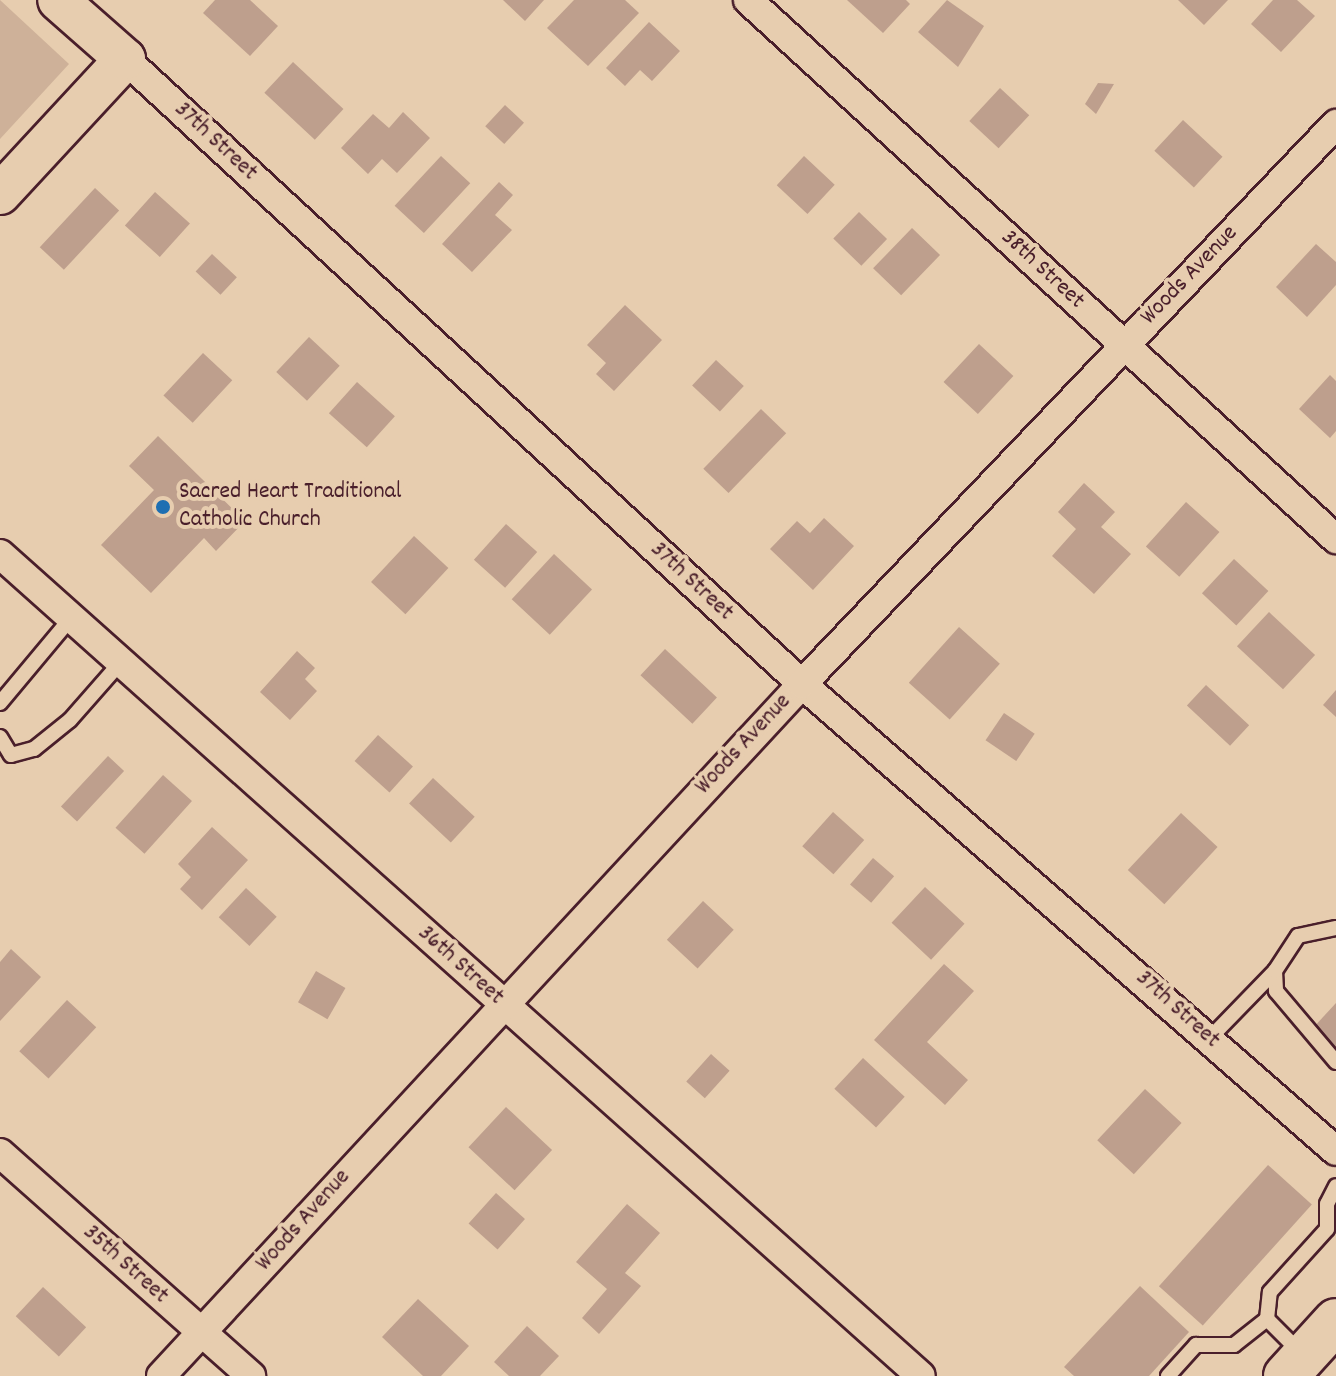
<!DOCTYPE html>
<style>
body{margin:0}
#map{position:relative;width:1336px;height:1376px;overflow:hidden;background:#e7cdaf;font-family:Dekko,sans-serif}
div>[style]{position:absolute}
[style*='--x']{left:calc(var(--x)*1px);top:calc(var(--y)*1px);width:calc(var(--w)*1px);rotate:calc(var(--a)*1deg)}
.green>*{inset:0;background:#ceb199}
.building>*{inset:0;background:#be9f8d;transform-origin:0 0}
.roads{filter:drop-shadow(2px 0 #4a1f2b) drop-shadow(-2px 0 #4a1f2b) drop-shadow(0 2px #4a1f2b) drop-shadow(0 -2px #4a1f2b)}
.lane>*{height:14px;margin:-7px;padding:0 7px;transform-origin:7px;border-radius:7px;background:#e7cdaf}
.street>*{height:28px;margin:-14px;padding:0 14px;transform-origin:14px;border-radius:14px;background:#e7cdaf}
.secondary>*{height:40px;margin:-20px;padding:0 20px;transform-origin:20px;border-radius:20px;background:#e7cdaf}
.primary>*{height:44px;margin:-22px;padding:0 22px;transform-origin:22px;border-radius:22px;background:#e7cdaf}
.dots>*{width:22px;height:22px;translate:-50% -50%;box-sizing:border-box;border:4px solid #e7cdaf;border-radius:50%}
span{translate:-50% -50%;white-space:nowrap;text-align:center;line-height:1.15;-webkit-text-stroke:8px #e7cdaf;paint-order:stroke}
.street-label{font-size:24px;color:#4a1f2b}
.poi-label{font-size:24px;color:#4a1f2b}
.left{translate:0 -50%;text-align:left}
</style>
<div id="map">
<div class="green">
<div style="clip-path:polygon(0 0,69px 64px,0 139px)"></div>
</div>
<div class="building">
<div style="clip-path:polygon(215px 0,250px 0,278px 26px,250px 56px,203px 13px)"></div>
<div style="clip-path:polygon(503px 0,544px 0,525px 21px)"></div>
<div style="clip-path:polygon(574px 0,625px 0,639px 13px,588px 66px,547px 28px)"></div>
<div style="clip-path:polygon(847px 0,906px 0,910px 4px,883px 33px)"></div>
<div style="clip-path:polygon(947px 0,984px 26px,958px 67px,918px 32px)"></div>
<div style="clip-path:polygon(1178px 0,1228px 0,1204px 25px)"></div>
<div style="clip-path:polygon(1273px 0,1297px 0,1315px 16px,1281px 52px,1251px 24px)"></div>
<div style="clip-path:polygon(649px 22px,680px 51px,652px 81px,640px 70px,625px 86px,606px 68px)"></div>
<div style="left:293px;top:62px;width:69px;height:42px;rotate:43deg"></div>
<div style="clip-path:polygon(1098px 83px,1114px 84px,1096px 114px,1085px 104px)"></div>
<div style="left:1000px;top:88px;width:40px;height:45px;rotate:43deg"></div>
<div style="left:505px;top:105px;width:26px;height:29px;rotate:43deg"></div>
<div style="clip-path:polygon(403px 112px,430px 138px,397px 173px,382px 159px,368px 174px,341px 148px,373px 114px,389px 128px)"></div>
<div style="left:1183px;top:120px;width:54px;height:42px;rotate:43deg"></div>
<div style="left:441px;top:156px;width:40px;height:68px;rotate:43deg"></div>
<div style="left:804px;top:156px;width:42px;height:40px;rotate:43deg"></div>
<div style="clip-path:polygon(499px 182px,513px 195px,495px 215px,512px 230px,472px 272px,442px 244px)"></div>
<div style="left:95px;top:188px;width:33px;height:81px;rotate:43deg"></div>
<div style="left:155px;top:192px;width:47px;height:45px;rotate:42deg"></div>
<div style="left:859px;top:212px;width:39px;height:37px;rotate:44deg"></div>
<div style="left:912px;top:228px;width:39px;height:56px;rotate:44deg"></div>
<div style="clip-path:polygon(1316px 244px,1336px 262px,1336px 285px,1307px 317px,1276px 287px)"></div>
<div style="left:212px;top:254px;width:34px;height:24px;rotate:43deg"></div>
<div style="clip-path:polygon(625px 305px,662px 340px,614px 391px,596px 374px,606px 363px,587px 345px)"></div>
<div style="left:309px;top:337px;width:42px;height:48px;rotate:43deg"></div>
<div style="left:979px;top:344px;width:47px;height:52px;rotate:43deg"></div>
<div style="left:203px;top:353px;width:40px;height:58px;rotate:43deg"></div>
<div style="left:716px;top:360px;width:38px;height:35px;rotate:43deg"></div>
<div style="clip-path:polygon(1330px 375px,1336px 381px,1336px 431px,1330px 438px,1299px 409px)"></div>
<div style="left:357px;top:382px;width:51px;height:42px;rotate:42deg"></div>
<div style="left:761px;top:409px;width:35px;height:83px;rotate:44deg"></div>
<div style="clip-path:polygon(158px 436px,245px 521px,216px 551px,204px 538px,151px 593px,101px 545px,154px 490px,129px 466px)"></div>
<div style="clip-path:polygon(1084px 483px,1115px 512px,1101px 527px,1131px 554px,1094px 594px,1052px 556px,1076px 529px,1058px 512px)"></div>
<div style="left:1186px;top:502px;width:45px;height:60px;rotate:42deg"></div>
<div style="clip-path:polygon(824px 518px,854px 546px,813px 590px,770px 549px,797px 521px,810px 533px)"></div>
<div style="left:506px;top:524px;width:42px;height:48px;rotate:42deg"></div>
<div style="left:414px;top:536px;width:47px;height:63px;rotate:43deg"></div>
<div style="left:554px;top:554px;width:52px;height:62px;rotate:43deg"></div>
<div style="left:1234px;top:559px;width:47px;height:47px;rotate:43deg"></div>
<div style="left:1269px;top:612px;width:63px;height:47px;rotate:43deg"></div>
<div style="left:959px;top:627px;width:55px;height:75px;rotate:42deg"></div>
<div style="left:665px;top:649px;width:71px;height:36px;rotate:43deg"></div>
<div style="clip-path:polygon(297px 651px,315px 668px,305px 679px,317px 691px,290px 720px,260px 692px)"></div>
<div style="left:1206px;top:685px;width:59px;height:28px;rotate:43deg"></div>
<div style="clip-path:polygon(1336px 690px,1336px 717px,1323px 705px)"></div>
<div style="left:1004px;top:713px;width:37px;height:33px;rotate:34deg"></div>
<div style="left:378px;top:735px;width:47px;height:35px;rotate:42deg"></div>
<div style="left:108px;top:756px;width:22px;height:69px;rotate:43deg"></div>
<div style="left:163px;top:775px;width:39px;height:71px;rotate:42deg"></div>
<div style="left:433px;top:778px;width:57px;height:35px;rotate:43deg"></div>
<div style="left:833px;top:812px;width:42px;height:46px;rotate:42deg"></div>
<div style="left:1181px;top:813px;width:50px;height:78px;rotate:43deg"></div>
<div style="clip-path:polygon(212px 827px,248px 860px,202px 910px,180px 889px,191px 877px,178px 864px)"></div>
<div style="left:873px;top:858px;width:28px;height:35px;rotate:41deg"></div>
<div style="left:925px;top:887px;width:54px;height:49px;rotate:43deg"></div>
<div style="left:246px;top:888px;width:42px;height:40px;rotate:43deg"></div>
<div style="left:703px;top:901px;width:42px;height:53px;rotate:43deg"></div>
<div style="clip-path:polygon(11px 949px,41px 977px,0 1021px,0 962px)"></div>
<div style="clip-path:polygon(944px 964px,974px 991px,927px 1042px,968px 1080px,945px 1105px,874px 1040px)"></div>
<div style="left:316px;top:971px;width:34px;height:36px;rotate:30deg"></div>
<div style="left:67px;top:1000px;width:40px;height:70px;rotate:43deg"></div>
<div style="clip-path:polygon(1336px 1003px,1336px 1052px,1312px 1029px)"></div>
<div style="left:711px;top:1054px;width:25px;height:37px;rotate:42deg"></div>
<div style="left:863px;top:1058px;width:57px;height:42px;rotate:43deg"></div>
<div style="left:1145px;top:1089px;width:50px;height:70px;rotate:43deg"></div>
<div style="left:506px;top:1107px;width:63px;height:55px;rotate:43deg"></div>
<div style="left:1268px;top:1165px;width:59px;height:163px;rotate:42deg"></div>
<div style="left:496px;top:1193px;width:39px;height:41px;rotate:42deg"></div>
<div style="clip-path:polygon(627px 1204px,660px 1233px,625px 1273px,641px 1286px,599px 1334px,582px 1318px,607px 1289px,576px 1262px)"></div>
<div style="clip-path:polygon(1140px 1286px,1189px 1332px,1149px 1376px,1074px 1376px,1064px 1367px)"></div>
<div style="left:43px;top:1287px;width:59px;height:40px;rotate:43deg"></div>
<div style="clip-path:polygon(418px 1299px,469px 1346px,441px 1376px,423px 1376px,382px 1337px)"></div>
<div style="clip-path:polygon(527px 1326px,559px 1356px,540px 1376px,509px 1376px,494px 1362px)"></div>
</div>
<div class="roads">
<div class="lane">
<div style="--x:0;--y:703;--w:111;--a:-50.1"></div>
<div style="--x:0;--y:737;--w:21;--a:59"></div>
<div style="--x:11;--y:755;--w:24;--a:-15"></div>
<div style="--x:34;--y:749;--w:46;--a:-38.9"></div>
<div style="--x:70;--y:720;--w:77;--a:-48.7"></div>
<div style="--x:1275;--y:971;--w:20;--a:87"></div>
<div style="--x:1276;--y:991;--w:93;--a:49.8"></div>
<div style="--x:1209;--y:1039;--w:95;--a:-45.9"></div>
<div style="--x:1275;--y:971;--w:42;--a:-56.7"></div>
<div style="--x:1298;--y:936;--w:39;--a:-12"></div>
<div style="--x:1300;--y:1352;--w:47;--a:-135"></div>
<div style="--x:1267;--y:1319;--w:27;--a:-84"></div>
<div style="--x:1270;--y:1292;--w:85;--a:-47.9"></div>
<div style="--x:1327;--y:1229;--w:25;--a:-90"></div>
<div style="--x:1327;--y:1204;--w:20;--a:-63"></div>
<div style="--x:1168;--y:1376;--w:42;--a:-47.9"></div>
<div style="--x:1196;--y:1345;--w:38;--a:0"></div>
<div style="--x:1234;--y:1345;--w:42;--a:-38.2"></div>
</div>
<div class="street">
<div style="--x:748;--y:0;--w:798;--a:42.51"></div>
<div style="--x:125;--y:59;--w:921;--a:42.71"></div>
<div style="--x:802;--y:684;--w:709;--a:41.17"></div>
<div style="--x:0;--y:554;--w:1234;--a:41.75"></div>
<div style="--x:0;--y:1153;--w:336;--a:41.6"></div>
<div style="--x:161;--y:1376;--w:943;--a:-47.19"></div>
<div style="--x:802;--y:684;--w:774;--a:-46.36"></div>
</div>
<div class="secondary">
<div style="--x:0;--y:194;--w:184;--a:-47.2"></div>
<div style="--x:125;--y:59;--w:89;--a:-138.6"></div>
</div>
<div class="primary">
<div style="--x:1286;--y:1376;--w:74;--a:-47.7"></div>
</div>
</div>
<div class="dots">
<div style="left:163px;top:507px;background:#1f6fb2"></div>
</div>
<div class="street-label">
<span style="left:215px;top:142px;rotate:43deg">37th Street</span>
<span style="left:1042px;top:270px;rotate:43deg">38th Street</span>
<span style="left:1190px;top:276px;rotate:-46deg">Woods Avenue</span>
<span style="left:691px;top:582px;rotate:43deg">37th Street</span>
<span style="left:744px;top:745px;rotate:-47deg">Woods Avenue</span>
<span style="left:460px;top:966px;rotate:42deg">36th Street</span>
<span style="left:1177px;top:1010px;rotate:42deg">37th Street</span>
<span style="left:304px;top:1221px;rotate:-48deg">Woods Avenue</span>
<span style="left:125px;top:1265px;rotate:42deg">35th Street</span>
</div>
<div class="poi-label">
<span class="left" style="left:179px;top:507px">Sacred Heart Traditional<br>Catholic Church</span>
</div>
</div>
